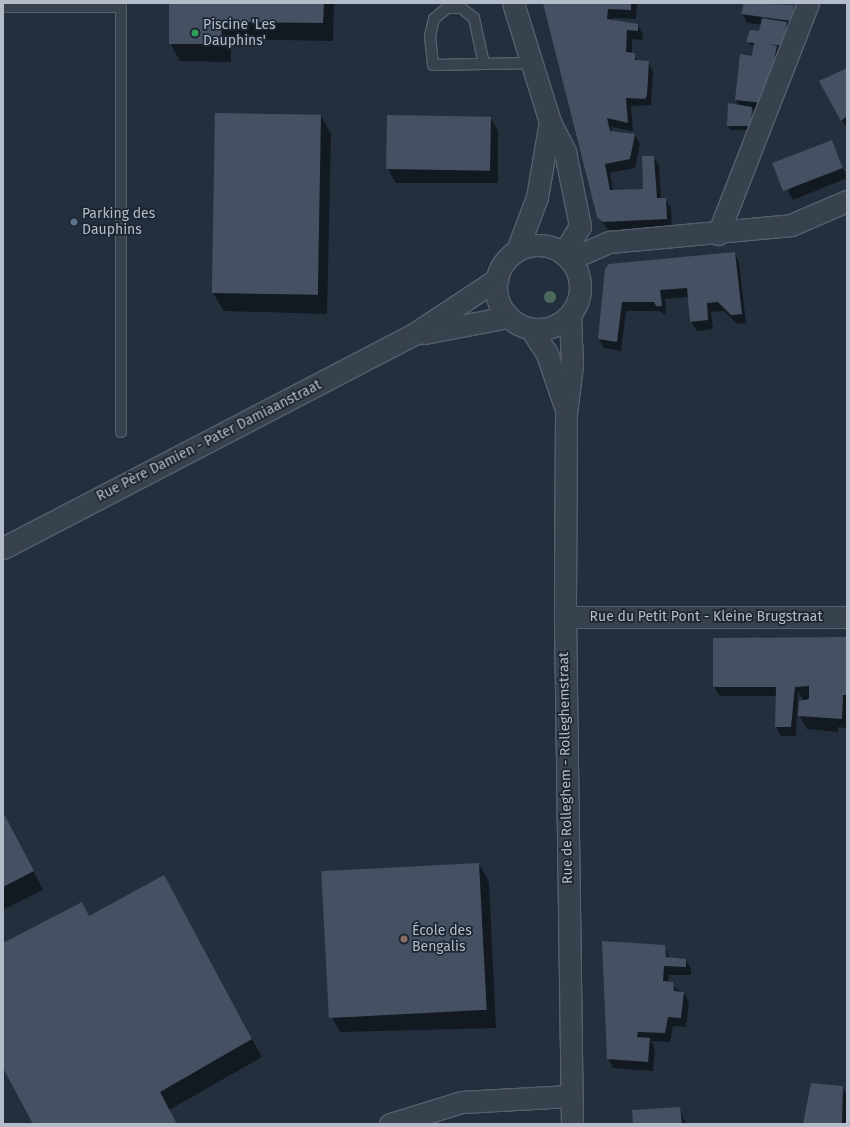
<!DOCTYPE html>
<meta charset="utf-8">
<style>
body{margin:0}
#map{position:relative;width:850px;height:1127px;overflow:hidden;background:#242f3e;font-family:"Fira Sans",sans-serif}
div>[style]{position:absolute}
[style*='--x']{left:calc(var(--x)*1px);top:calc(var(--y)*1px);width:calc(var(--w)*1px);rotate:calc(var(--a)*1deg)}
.shadow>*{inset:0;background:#0007}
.building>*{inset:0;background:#455162;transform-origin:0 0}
.roads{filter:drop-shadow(1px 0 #565f6c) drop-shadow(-1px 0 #565f6c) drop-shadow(0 1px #565f6c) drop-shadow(0 -1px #565f6c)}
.lane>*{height:10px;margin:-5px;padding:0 5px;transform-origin:5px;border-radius:5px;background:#38414e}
.street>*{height:21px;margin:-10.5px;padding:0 10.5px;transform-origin:10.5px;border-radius:10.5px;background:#38414e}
.street>.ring{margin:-10.5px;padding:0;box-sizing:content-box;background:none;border:21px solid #38414e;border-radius:50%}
.trees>*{width:12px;height:12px;margin:-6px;border-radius:50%;background:#4b6a5d}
.dots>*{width:11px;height:11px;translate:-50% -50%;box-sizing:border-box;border:2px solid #1d2633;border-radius:50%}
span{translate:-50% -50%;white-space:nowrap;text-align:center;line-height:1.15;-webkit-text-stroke:3.5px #1d2633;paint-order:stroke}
.poi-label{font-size:14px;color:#b4bcc9}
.left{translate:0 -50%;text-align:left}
.street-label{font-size:14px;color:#b4bcc9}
.frame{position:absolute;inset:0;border:4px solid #b4bcc9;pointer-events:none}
</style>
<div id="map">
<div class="shadow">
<div style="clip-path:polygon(170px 3px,334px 3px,333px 41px,231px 39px,231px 62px,180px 61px,170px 43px)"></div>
<div style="clip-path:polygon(544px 3px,637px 3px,636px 19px,613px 18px,612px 21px,638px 25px,643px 35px,642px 40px,632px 39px,632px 54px,639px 62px,648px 62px,653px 72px,651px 105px,631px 106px,633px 131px,611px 127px,612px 132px,635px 135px,640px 144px,635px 168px,610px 173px,613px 191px,644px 190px,654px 157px,659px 166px,661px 199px,665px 199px,671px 208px,672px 228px,609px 231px,598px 217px)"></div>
<div style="clip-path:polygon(745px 3px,793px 6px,798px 15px,770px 112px,752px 110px,753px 130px,731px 130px,728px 126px,739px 106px,736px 100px,740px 70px,753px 57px,755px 47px,747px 42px,760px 32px,762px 25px,747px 23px,742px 13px)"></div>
<div style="clip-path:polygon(847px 69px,847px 129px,842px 120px)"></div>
<div style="clip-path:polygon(321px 116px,331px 134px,327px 314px,224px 311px,213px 293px)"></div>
<div style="clip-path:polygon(388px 116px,490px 117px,498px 131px,498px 183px,396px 183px,388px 169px)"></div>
<div style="clip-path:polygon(832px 141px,847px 178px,793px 200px,788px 191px)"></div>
<div style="clip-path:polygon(734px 253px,739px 262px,746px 323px,737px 324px,724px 311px,711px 312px,713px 329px,697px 331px,691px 322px,689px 297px,665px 299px,666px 315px,659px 311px,626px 311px,621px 351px,604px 348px,599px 339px,606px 269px)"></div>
<div style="clip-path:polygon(847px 638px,846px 728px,838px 727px,838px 732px,807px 729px,799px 715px,804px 701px,798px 691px,796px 736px,781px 736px,776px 727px,777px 696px,720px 696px,714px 687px,714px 639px)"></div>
<div style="clip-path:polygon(3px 812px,43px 890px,3px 910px)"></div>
<div style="clip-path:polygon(479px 864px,489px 882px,496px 1028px,340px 1032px,330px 1014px)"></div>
<div style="clip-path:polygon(174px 894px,262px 1057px,169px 1110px,177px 1124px,34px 1124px,3px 1066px,3px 944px)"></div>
<div style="clip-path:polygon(664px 946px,670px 959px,686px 960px,691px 969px,691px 975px,669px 975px,668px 983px,684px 993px,689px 1002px,686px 1027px,673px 1026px,670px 1042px,651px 1041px,655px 1049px,653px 1071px,613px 1068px,608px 1058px)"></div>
<div style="clip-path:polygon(842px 1087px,847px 1095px,846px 1124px,806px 1124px)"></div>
<div style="clip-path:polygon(679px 1108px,686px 1124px,634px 1124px)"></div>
</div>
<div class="building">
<div style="clip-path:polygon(169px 3px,324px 3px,323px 23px,222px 22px,221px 44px,169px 44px)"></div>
<div style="clip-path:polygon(543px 3px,631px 3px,631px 10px,608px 9px,607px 19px,638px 24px,638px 31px,627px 30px,626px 52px,635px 53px,635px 60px,649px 61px,647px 95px,645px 99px,626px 98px,628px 123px,607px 118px,610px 131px,635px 134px,630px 159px,605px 164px,610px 190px,643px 189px,642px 156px,654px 156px,657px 198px,666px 198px,667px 219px,603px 222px,597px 217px)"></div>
<div style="clip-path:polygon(744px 3px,794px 5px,791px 21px,741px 14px)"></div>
<div style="clip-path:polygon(762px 18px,787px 22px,783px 46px,768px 44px,777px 46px,765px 103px,735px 100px,740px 54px,752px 56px,754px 43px,746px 42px,750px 30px,759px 31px)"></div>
<div style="clip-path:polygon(847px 68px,847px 116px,841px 121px,819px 81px)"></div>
<div style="clip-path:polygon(728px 103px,752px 107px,751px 126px,727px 126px)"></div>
<div style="left:215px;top:113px;width:106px;height:180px;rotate:1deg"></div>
<div style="left:387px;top:115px;width:104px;height:54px;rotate:1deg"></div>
<div style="left:832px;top:140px;width:30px;height:64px;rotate:69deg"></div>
<div style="clip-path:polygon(735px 252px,742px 314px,731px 315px,718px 302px,707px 303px,708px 320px,690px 322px,687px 288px,660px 290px,662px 306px,656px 306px,654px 302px,622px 302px,617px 342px,598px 339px,605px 269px,609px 264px)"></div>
<div style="clip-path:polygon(847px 637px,847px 695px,843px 695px,842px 719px,798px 716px,799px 701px,809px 699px,809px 686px,795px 687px,791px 727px,775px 727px,776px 687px,713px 687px,713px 638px)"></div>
<div style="clip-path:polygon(3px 812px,34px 871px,3px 887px)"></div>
<div style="left:479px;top:863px;width:147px;height:158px;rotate:87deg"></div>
<div style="clip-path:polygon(164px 875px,252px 1039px,160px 1092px,177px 1124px,33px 1124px,3px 1068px,3px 943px,82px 902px,89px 916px)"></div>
<div style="clip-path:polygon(602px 941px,665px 945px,666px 957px,686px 959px,686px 967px,664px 966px,663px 981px,673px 982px,674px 991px,684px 992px,681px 1018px,668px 1017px,665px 1033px,638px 1032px,637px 1037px,650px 1038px,648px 1062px,607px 1059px)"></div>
<div style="clip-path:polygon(811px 1083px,843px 1086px,842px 1124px,803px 1124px)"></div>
<div style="clip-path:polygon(680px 1107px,682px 1124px,633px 1124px,632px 1110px)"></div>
</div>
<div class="roads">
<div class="lane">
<div style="--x:3;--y:7;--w:118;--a:0"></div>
<div style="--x:121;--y:7;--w:425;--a:90"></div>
<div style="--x:484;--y:64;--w:47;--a:-102.3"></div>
<div style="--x:474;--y:18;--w:16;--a:-142"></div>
<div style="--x:461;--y:8;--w:14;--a:180"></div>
<div style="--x:447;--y:8;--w:17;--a:140"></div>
<div style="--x:434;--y:19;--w:17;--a:103"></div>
<div style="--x:430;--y:36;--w:29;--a:84"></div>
<div style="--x:433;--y:65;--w:99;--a:-1.2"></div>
</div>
<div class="street">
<div style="--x:513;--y:3;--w:125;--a:72.7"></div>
<div style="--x:550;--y:122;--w:34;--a:63"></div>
<div style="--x:565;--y:152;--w:76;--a:78.5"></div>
<div style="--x:580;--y:226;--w:31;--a:121"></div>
<div style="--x:718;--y:234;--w:248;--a:-68.7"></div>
<div class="ring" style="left:496px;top:245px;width:63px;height:63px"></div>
<div style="--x:517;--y:250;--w:57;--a:-69.3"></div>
<div style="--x:537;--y:197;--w:76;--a:-80.2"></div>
<div style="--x:570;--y:259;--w:43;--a:-23.6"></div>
<div style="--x:609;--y:242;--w:183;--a:-5.3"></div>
<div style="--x:791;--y:225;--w:61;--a:-23.2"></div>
<div style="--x:570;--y:316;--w:49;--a:87.7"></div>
<div style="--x:572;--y:365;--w:48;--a:97.1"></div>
<div style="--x:566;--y:413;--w:204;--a:90.3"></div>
<div style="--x:565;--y:617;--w:507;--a:89.21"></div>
<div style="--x:531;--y:329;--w:30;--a:57"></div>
<div style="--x:547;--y:354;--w:53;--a:71.2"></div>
<div style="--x:424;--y:333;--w:86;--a:-10.8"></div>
<div style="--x:3;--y:548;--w:463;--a:-27.5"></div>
<div style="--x:414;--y:334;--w:100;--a:-33.5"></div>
<div style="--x:565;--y:617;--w:282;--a:0"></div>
<div style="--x:390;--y:1124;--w:75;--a:-17"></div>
<div style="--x:462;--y:1102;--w:108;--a:-3.2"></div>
</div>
</div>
<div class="trees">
<div style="left:550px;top:297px"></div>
</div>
<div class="dots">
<div style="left:195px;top:33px;background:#2e9e5b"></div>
<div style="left:74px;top:222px;background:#5c6f8a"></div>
<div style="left:404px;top:939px;background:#8d6e63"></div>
</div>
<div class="poi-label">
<span class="left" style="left:203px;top:33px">Piscine 'Les<br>Dauphins'</span>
<span class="left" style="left:82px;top:222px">Parking des<br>Dauphins</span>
<span class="left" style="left:412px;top:939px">École des<br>Bengalis</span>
</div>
<div class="street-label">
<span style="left:209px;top:441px;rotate:-27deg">Rue Père Damien - Pater Damiaanstraat</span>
<span style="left:706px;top:617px">Rue du Petit Pont - Kleine Brugstraat</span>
<span style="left:566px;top:768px;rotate:-91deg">Rue de Rolleghem - Rolleghemstraat</span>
</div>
<div class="frame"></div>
</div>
